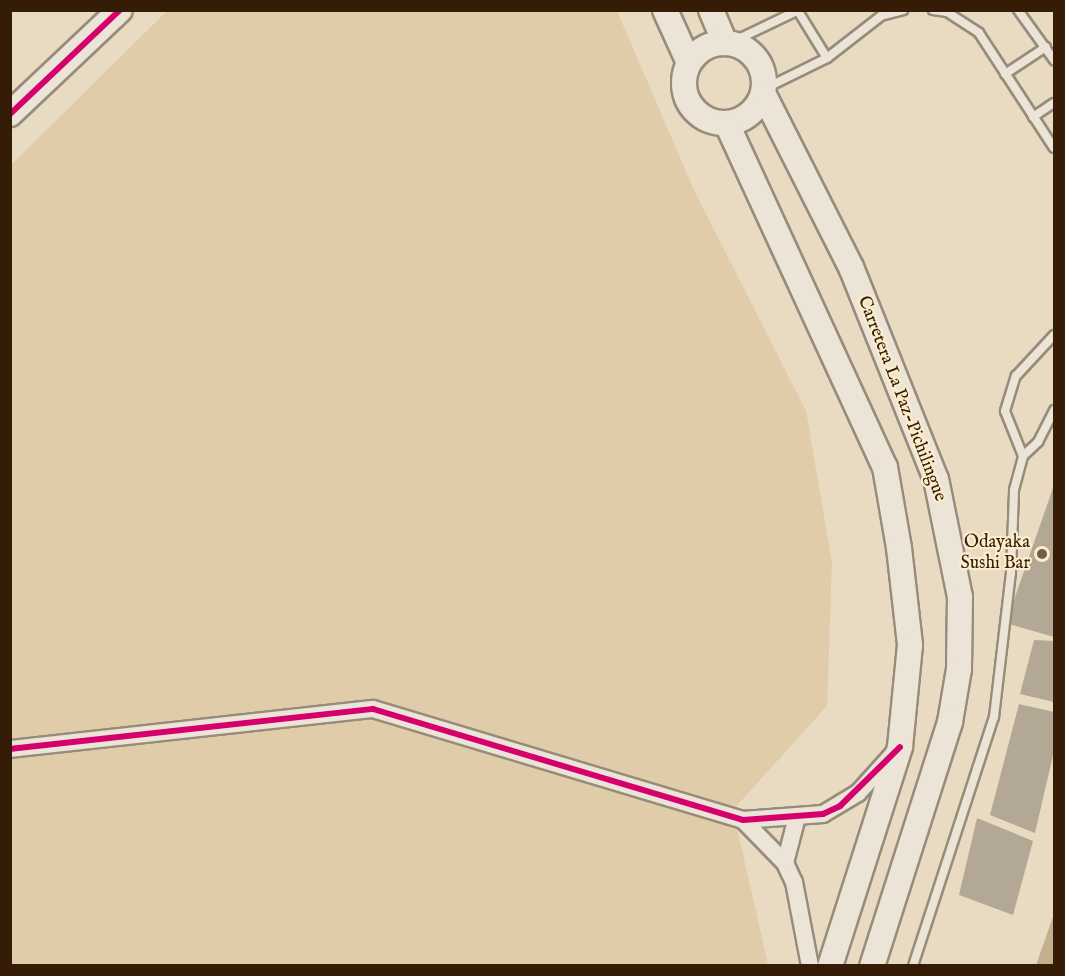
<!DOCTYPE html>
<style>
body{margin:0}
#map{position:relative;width:1065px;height:976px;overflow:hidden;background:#e9dbc1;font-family:"IM FELL English",serif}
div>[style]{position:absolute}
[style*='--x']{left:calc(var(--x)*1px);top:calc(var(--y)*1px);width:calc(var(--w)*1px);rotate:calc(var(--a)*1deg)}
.green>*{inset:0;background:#e0cca8}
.water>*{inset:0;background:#c5b08d}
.building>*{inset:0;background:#b3a896}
.roads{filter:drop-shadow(2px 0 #978c7b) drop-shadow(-2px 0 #978c7b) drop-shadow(0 2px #978c7b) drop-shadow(0 -2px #978c7b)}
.lane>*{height:8px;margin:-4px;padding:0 4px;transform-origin:4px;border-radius:4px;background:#ece4d7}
.street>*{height:16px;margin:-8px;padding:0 8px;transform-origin:8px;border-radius:8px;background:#ece4d7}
.secondary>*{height:24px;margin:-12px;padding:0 12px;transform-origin:12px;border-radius:12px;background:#ece4d7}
.secondary>.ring{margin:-12px;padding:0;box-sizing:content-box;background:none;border:24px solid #ece4d7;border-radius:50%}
.cycleway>*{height:6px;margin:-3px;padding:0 3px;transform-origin:3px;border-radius:3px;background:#d6006c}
.dots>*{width:16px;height:16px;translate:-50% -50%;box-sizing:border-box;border:3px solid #fbeccc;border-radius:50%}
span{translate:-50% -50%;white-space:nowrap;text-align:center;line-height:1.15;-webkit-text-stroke:4.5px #fbeccc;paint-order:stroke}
.street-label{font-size:18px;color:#341c06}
.poi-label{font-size:18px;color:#341c06}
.right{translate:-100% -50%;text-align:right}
.frame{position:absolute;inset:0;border:12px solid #341c06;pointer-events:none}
</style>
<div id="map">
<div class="green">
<div style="clip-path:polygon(167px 11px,617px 11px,694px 190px,806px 411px,832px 563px,827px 706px,733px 810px,768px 965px,11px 966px,11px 165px)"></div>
</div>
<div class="water">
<div style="clip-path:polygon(1054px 910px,1054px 965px,1036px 965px,1054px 914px)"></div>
</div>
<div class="building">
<div style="clip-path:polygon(1054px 485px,1054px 637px,1006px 623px)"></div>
<div style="clip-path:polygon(1034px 640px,1054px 641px,1054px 702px,1020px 694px)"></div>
<div style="clip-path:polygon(1019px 704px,1054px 712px,1054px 751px,1035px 833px,990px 815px)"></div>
<div style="clip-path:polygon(977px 818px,1033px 841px,1013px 915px,959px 895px)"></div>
</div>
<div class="roads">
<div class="lane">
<div style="--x:933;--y:10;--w:14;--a:8"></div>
<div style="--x:947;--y:12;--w:38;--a:33"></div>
<div style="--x:979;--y:33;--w:137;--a:56.9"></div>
<div style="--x:1018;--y:10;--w:62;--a:54.2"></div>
<div style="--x:798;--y:11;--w:55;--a:58.3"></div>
<div style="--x:730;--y:43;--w:76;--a:-25.6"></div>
<div style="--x:1005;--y:74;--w:49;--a:-33.4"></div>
<div style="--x:764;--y:89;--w:70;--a:-26.2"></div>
<div style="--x:827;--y:58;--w:68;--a:-37.9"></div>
<div style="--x:881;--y:16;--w:23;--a:-15"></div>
<div style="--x:1033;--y:117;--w:25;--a:-34"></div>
<div style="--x:1023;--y:456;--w:48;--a:-111.8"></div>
<div style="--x:1005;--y:411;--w:37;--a:-73"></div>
<div style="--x:1016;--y:376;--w:56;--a:-47.2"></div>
<div style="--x:913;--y:966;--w:262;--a:-72"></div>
<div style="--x:994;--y:717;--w:145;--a:-83.3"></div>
<div style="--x:1011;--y:573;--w:83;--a:-87.9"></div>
<div style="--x:1014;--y:490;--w:35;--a:-75"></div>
<div style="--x:1023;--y:456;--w:21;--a:-43"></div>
<div style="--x:1038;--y:442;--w:36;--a:-63"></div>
</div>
<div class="street">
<div style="--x:10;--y:749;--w:365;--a:-6.3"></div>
<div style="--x:373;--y:709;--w:386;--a:16.7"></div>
<div style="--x:743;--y:820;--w:80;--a:-4.3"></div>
<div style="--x:823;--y:814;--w:41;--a:-31"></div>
<div style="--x:858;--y:793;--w:54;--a:-48"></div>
<div style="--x:743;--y:820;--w:60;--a:45.7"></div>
<div style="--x:785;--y:863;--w:21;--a:65"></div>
<div style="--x:794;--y:882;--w:86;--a:79.2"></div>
<div style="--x:785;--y:863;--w:48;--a:-75.4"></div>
</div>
<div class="secondary">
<div style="--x:665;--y:10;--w:58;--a:65.6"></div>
<div style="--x:711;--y:10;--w:36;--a:67"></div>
<div class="ring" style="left:684px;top:43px;width:56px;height:56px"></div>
<div style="--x:763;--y:93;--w:195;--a:63.2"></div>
<div style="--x:851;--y:267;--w:228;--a:68.2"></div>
<div style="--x:936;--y:479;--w:120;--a:78.5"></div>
<div style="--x:960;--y:597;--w:72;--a:90.8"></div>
<div style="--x:959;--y:669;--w:54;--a:99.6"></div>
<div style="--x:950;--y:722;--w:256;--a:107.7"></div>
<div style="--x:10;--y:114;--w:151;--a:-43.4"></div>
<div style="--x:727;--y:124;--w:378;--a:65.3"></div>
<div style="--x:885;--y:467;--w:82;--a:80.2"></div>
<div style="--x:899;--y:548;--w:98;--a:83.5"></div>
<div style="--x:910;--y:645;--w:102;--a:95.6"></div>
<div style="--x:900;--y:747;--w:230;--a:107.7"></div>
</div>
</div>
<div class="cycleway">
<div style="--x:10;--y:114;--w:151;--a:-43.4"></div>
<div style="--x:10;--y:749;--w:365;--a:-6.3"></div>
<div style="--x:373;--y:709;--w:386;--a:16.7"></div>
<div style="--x:743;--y:820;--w:80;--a:-4.3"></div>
<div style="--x:823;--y:814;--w:19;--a:-25"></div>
<div style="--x:840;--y:806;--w:84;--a:-44.5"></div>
</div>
<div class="dots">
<div style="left:1042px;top:554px;background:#735f47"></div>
</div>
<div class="street-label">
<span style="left:901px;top:399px;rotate:69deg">Carretera La Paz-Pichilingue</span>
</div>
<div class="poi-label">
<span class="right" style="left:1030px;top:554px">Odayaka<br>Sushi Bar</span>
</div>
<div class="frame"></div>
</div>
